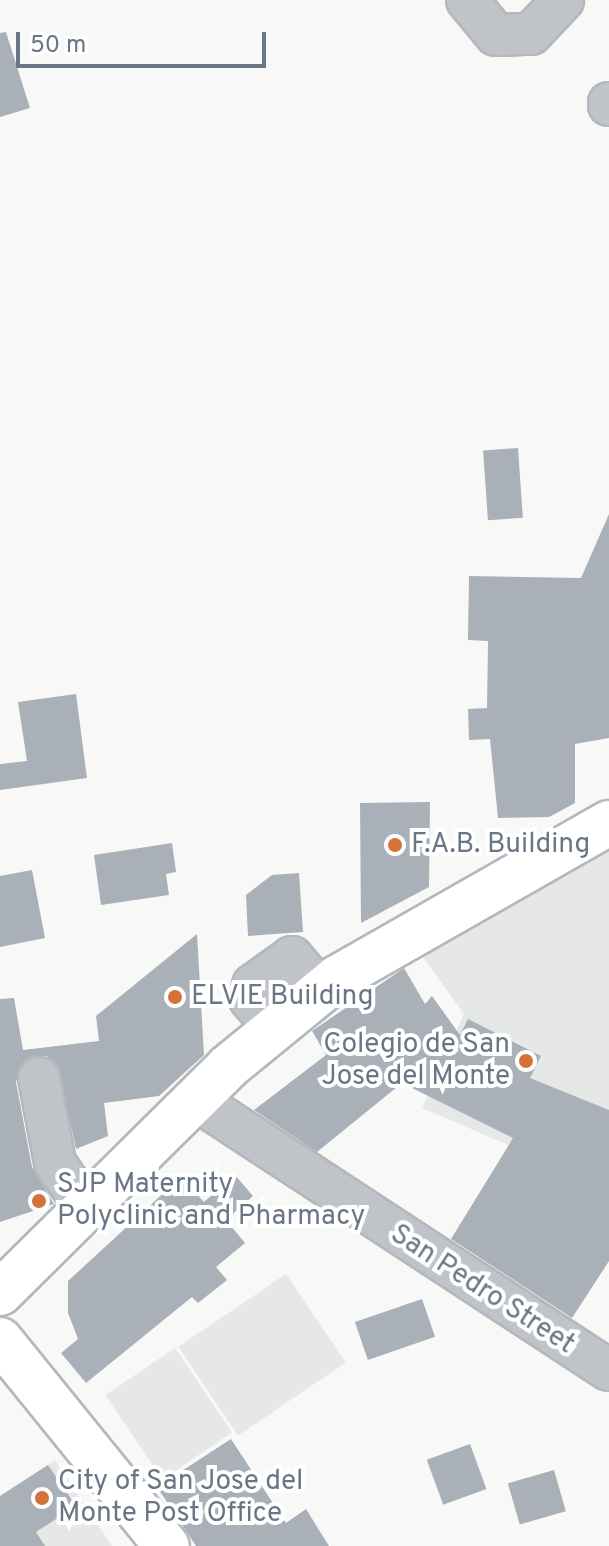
<!DOCTYPE html>
<style>
body{margin:0}
#map{position:relative;width:609px;height:1546px;overflow:hidden;background:#f8f9f7;font-family:Overpass,sans-serif}
div>[style]{position:absolute}
[style*='--x']{left:calc(var(--x)*1px);top:calc(var(--y)*1px);width:calc(var(--w)*1px);rotate:calc(var(--a)*1deg)}
.built>*{inset:0;background:#e6e8e7;transform-origin:0 0}
.building>*{inset:0;background:#aab0b7;transform-origin:0 0}
.roads{filter:drop-shadow(2px 0 #b4b8bc) drop-shadow(-2px 0 #b4b8bc) drop-shadow(0 2px #b4b8bc) drop-shadow(0 -2px #b4b8bc)}
.minor>*{height:40px;margin:-20px;padding:0 20px;transform-origin:20px;border-radius:20px;background:#c0c4c8}
.major>*{height:44px;margin:-22px;padding:0 22px;transform-origin:22px;border-radius:22px;background:#fff}
.dots>*{width:22px;height:22px;translate:-50% -50%;box-sizing:border-box;border:4px solid #fff;border-radius:50%}
span{translate:-50% -50%;white-space:nowrap;text-align:center;line-height:1.15;-webkit-text-stroke:8px #fff;paint-order:stroke}
.poi-label{font-size:28px;color:#6a7685}
.left{translate:0 -50%;text-align:left}
.right{translate:-100% -50%;text-align:right}
.street-label{font-size:28px;color:#6a7685}
.scale{position:absolute;left:16px;top:32px;width:250px;height:36px;box-sizing:border-box;border:4px solid #6a7685;border-top:0;padding-left:10px;font-size:24px;line-height:28px;white-space:nowrap;color:#6a7685;-webkit-text-stroke:6px #fff;paint-order:stroke}
</style>
<div id="map">
<div class="built">
<div style="clip-path:polygon(609px 848px,609px 1188px,422px 1108px,464px 1014px,418px 950px)"></div>
<div style="left:286px;top:1274px;width:107px;height:130px;rotate:56deg"></div>
<div style="left:175px;top:1348px;width:102px;height:84px;rotate:56deg"></div>
<div style="clip-path:polygon(55px 1460px,112px 1546px,0 1546px,0 1496px)"></div>
</div>
<div class="building">
<div style="clip-path:polygon(6px 32px,30px 108px,0 117px,0 33px)"></div>
<div style="left:518px;top:448px;width:70px;height:35px;rotate:86deg"></div>
<div style="clip-path:polygon(609px 514px,609px 738px,575px 744px,575px 803px,549px 817px,498px 818px,490px 739px,469px 740px,468px 709px,487px 708px,488px 641px,468px 640px,469px 576px,581px 578px)"></div>
<div style="clip-path:polygon(76px 694px,87px 778px,0 790px,0 764px,27px 761px,18px 702px)"></div>
<div style="clip-path:polygon(430px 802px,429px 887px,361px 923px,360px 803px)"></div>
<div style="clip-path:polygon(172px 843px,176px 872px,166px 874px,169px 895px,101px 905px,94px 855px)"></div>
<div style="clip-path:polygon(32px 870px,45px 938px,0 947px,0 876px)"></div>
<div style="clip-path:polygon(299px 873px,303px 932px,248px 936px,246px 895px,272px 875px)"></div>
<div style="clip-path:polygon(197px 934px,204px 1055px,159px 1096px,104px 1103px,108px 1136px,76px 1149px,57px 1064px,46px 1056px,25px 1060px,16px 1082px,32px 1167px,54px 1204px,0 1222px,0 999px,14px 998px,23px 1050px,99px 1041px,96px 1016px)"></div>
<div style="clip-path:polygon(404px 968px,425px 1004px,432px 996px,460px 1035px,468px 1019px,541px 1056px,530px 1078px,609px 1110px,609px 1261px,572px 1318px,451px 1239px,513px 1138px,402px 1083px,317px 1152px,254px 1110px,326px 1055px,312px 1031px)"></div>
<div style="clip-path:polygon(235px 1175px,253px 1196px,226px 1220px,245px 1243px,216px 1267px,227px 1280px,198px 1303px,192px 1297px,86px 1383px,61px 1353px,78px 1339px,68px 1313px,68px 1281px,181px 1177px,204px 1202px)"></div>
<div style="left:422px;top:1299px;width:40px;height:71px;rotate:71deg"></div>
<div style="clip-path:polygon(231px 1439px,286px 1523px,306px 1509px,329px 1546px,196px 1546px,157px 1487px)"></div>
<div style="left:470px;top:1444px;width:48px;height:46px;rotate:70deg"></div>
<div style="clip-path:polygon(48px 1465px,76px 1506px,36px 1532px,45px 1546px,0 1546px,0 1496px)"></div>
<div style="left:554px;top:1470px;width:43px;height:48px;rotate:74deg"></div>
</div>
<div class="roads">
<div class="minor">
<div style="--x:467;--y:0;--w:45;--a:50.4"></div>
<div style="--x:496;--y:35;--w:35;--a:-2"></div>
<div style="--x:531;--y:34;--w:47;--a:-46.7"></div>
<div style="--x:609;--y:103;--w:2;--a:90"></div>
<div style="--x:275;--y:1028;--w:38;--a:-131"></div>
<div style="--x:250;--y:999;--w:14;--a:-78"></div>
<div style="--x:253;--y:985;--w:48;--a:-35.7"></div>
<div style="--x:292;--y:957;--w:45;--a:49.5"></div>
<div style="--x:39;--y:1078;--w:86;--a:79.3"></div>
<div style="--x:55;--y:1163;--w:51;--a:55.4"></div>
<div style="--x:196;--y:1100;--w:493;--a:33.2"></div>
</div>
<div class="major">
<div style="--x:0;--y:1293;--w:321;--a:-44.7"></div>
<div style="--x:228;--y:1067;--w:141;--a:-39.2"></div>
<div style="--x:337;--y:978;--w:313;--a:-29.7"></div>
<div style="--x:0;--y:1340;--w:265;--a:51"></div>
</div>
</div>
<div class="dots">
<div style="left:395px;top:845px;background:#d5713a"></div>
<div style="left:175px;top:997px;background:#d5713a"></div>
<div style="left:526px;top:1061px;background:#d5713a"></div>
<div style="left:39px;top:1201px;background:#d5713a"></div>
<div style="left:42px;top:1498px;background:#d5713a"></div>
</div>
<div class="poi-label">
<span class="left" style="left:411px;top:845px">F.A.B. Building</span>
<span class="left" style="left:191px;top:997px">ELVIE Building</span>
<span class="right" style="left:510px;top:1061px">Colegio de San<br>Jose del Monte</span>
<span class="left" style="left:57px;top:1201px">SJP Maternity<br>Polyclinic and Pharmacy</span>
<span class="left" style="left:58px;top:1498px">City of San Jose del<br>Monte Post Office</span>
</div>
<div class="street-label">
<span style="left:482px;top:1290px;rotate:33deg">San Pedro Street</span>
</div>
<div class="scale">50 m</div>
</div>
